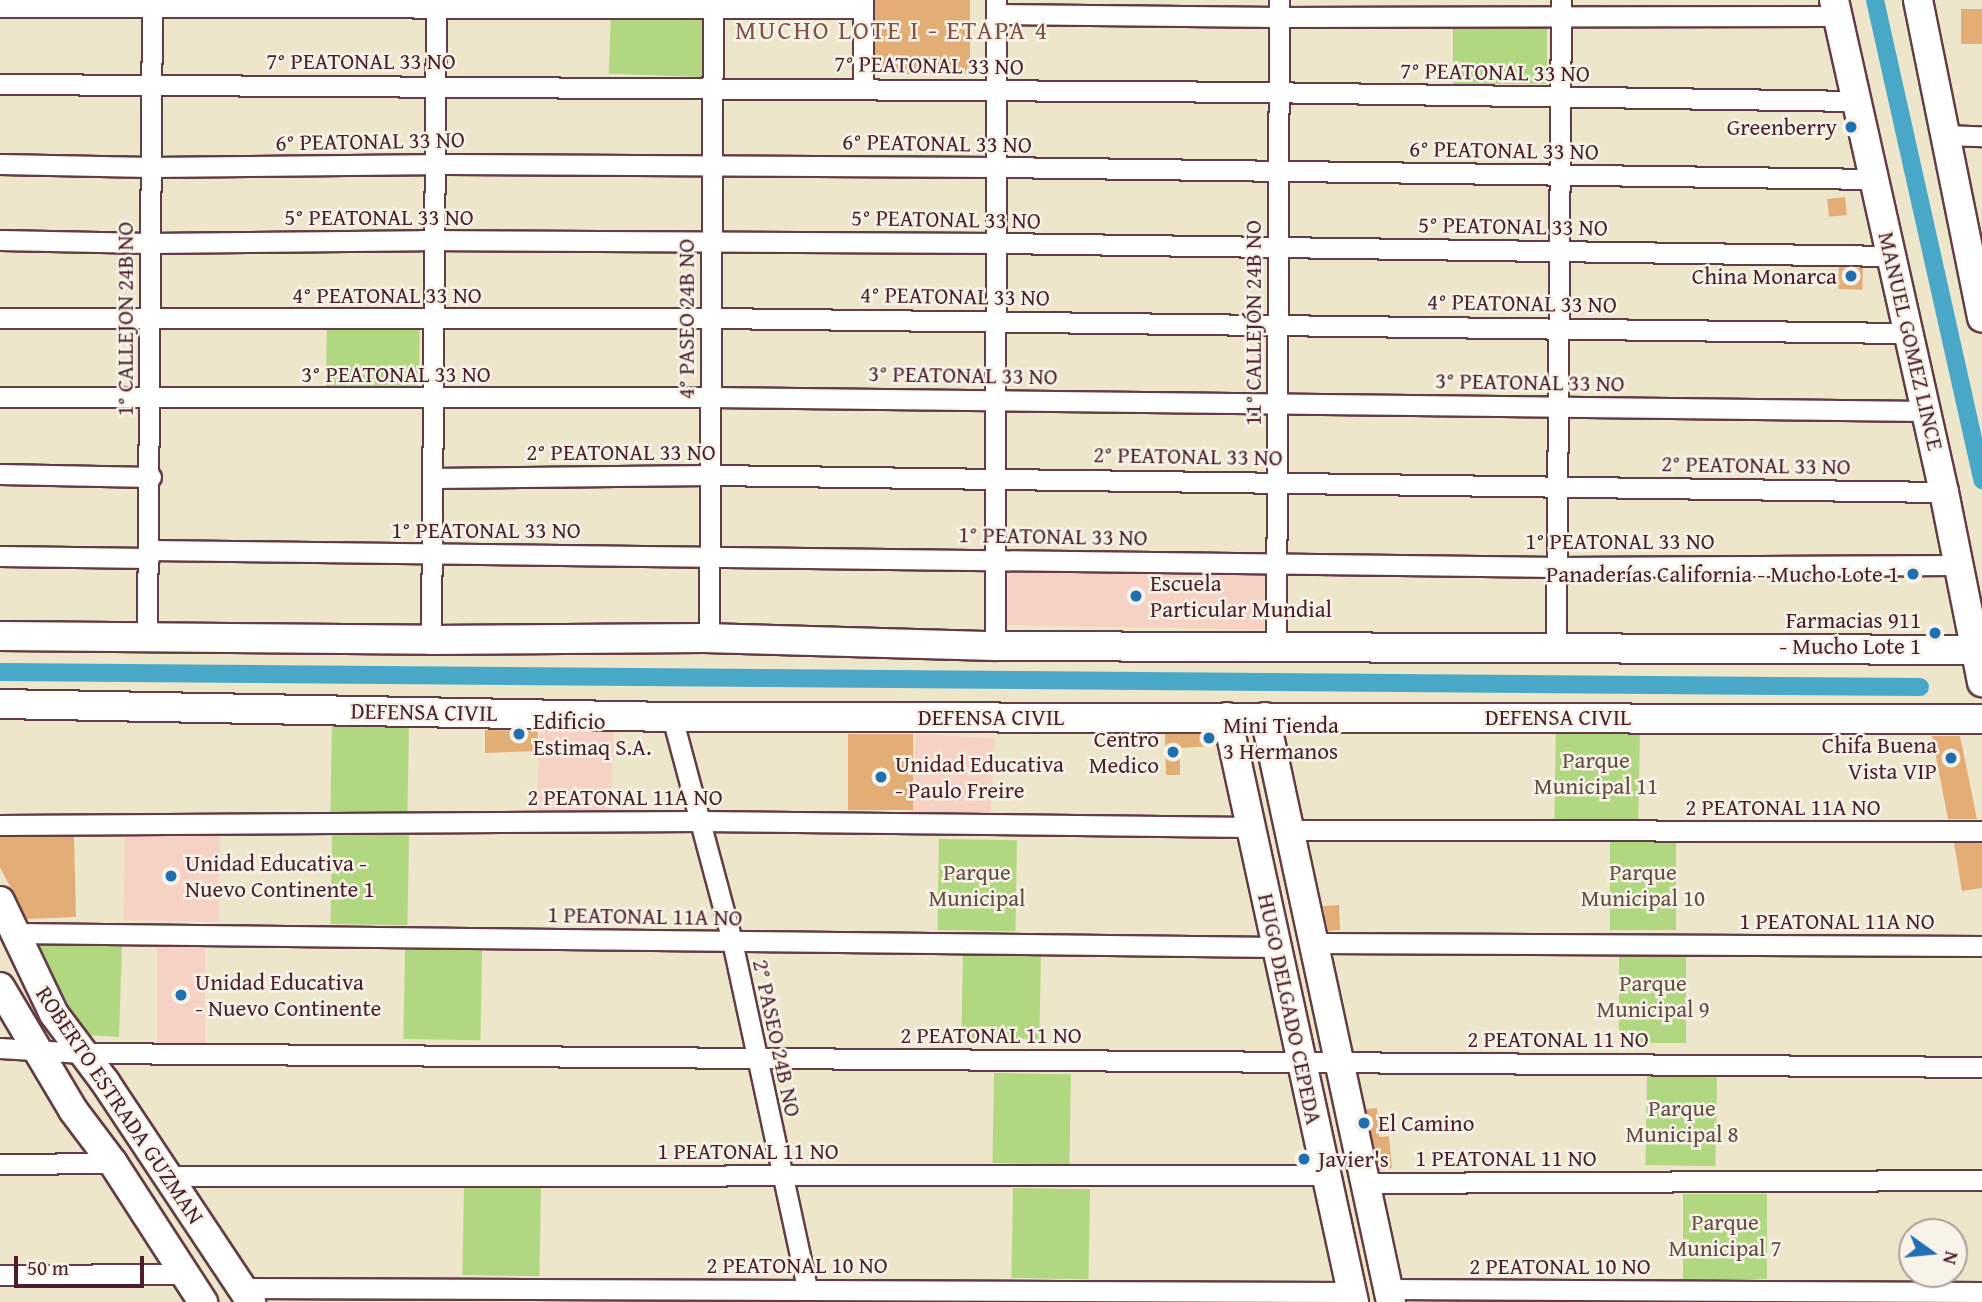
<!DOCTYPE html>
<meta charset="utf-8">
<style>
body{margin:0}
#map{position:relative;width:1982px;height:1302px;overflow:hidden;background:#eee6ca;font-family:"Gentium Book Plus",serif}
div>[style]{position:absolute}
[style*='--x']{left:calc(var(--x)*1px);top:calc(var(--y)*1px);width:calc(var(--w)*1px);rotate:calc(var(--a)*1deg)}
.built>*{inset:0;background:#f6d2c5;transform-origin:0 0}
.green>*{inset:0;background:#b1d781;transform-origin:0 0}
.canal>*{height:18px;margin:-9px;padding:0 9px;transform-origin:9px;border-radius:9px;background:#49a8c8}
.building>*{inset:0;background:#e3ad76;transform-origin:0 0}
.roads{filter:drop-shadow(2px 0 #633d43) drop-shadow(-2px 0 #633d43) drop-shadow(0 2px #633d43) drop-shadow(0 -2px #633d43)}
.street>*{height:19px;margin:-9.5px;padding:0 9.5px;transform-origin:9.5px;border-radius:9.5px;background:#fff}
.secondary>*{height:28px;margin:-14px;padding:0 14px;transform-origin:14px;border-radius:14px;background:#fff}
.dots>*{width:19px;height:19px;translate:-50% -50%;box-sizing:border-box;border:4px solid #f7f3e8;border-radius:50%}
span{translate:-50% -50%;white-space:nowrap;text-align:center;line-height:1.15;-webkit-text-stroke:5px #f7f3e8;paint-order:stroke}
.street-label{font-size:23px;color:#4a1f2b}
.poi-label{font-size:23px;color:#4a1f2b}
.right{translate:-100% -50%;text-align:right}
.left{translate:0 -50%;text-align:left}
.park-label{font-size:23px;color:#644d40}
.quarter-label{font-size:26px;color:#805145;letter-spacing:2px}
.north{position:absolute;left:1898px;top:1218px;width:70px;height:70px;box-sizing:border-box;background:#f7f3e8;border:2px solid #b29e9c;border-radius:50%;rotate:105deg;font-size:19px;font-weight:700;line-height:28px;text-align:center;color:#4a1f2b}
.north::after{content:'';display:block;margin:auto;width:24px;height:32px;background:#1f6fb2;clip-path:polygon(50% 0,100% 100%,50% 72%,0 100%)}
.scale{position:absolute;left:14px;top:1256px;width:130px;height:32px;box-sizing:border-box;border:4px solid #4a1f2b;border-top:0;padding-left:9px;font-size:21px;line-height:24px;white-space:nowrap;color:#4a1f2b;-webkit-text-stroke:5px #f7f3e8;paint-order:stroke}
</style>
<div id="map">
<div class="built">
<div style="left:1008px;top:562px;width:257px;height:63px;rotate:1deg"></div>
<div style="left:540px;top:718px;width:74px;height:95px;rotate:2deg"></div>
<div style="left:916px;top:734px;width:79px;height:85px;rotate:3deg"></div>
<div style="left:125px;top:831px;width:95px;height:89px;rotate:1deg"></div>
<div style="left:205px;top:945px;width:98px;height:48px;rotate:90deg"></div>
</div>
<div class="green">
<div style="left:705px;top:11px;width:66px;height:94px;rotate:92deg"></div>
<div style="left:1453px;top:22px;width:94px;height:62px"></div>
<div style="left:327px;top:323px;width:93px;height:64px;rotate:1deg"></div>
<div style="left:332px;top:722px;width:77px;height:91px;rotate:1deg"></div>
<div style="left:1556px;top:726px;width:84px;height:95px;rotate:1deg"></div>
<div style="left:332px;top:834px;width:77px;height:90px;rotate:1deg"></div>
<div style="left:939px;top:839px;width:78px;height:91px;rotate:1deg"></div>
<div style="left:1610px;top:840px;width:66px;height:90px"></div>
<div style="clip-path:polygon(31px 943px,122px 944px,119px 1037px,86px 1035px)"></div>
<div style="left:963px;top:948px;width:78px;height:90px;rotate:1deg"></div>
<div style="left:405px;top:949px;width:77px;height:90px;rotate:1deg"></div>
<div style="left:1619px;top:950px;width:67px;height:93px"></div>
<div style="left:994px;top:1073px;width:77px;height:90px;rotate:1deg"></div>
<div style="left:1647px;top:1076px;width:70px;height:89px;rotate:1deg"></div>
<div style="left:464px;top:1184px;width:77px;height:91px;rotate:1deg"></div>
<div style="left:1013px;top:1188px;width:77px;height:90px;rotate:1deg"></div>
<div style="left:1683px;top:1194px;width:84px;height:85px"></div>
</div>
<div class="canal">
<div style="--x:1875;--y:0;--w:492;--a:77.4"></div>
<div style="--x:0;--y:672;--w:1920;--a:0.45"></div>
</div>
<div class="building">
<div style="left:875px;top:0;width:95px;height:74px"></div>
<div style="left:1961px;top:9px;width:21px;height:35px"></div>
<div style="left:1845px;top:197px;width:18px;height:18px;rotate:84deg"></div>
<div style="left:1839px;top:267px;width:24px;height:22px;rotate:2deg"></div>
<div style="clip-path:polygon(485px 730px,538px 731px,537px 751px,485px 753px)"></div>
<div style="left:848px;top:734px;width:65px;height:76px"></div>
<div style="clip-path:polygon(1165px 734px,1214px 734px,1215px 746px,1180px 748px,1180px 775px,1166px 775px)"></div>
<div style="clip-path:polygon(1932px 736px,1960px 736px,1977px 819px,1948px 819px)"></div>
<div style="clip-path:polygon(0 837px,74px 837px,76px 917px,27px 919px,0 867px)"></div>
<div style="clip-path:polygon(1954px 843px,1982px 843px,1982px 888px,1962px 891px)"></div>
<div style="clip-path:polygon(1339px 905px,1340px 930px,1328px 931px,1323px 906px)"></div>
<div style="clip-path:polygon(1377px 1108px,1379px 1137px,1389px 1136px,1392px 1168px,1379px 1170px,1366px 1109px)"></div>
</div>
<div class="roads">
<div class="street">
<div style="--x:0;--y:7;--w:863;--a:0.07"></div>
<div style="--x:996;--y:14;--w:282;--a:0.6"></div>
<div style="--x:1278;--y:17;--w:559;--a:-0.1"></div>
<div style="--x:0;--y:84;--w:1258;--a:0.36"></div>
<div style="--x:1258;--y:92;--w:598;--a:0.86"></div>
<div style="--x:863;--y:89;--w:89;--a:-90"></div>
<div style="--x:1945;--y:135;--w:37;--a:2"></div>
<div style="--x:0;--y:164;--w:150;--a:1.1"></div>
<div style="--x:150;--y:167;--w:297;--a:-0.6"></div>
<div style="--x:447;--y:164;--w:549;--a:0.31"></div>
<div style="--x:996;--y:167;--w:878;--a:0.78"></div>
<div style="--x:0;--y:240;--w:149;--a:1.2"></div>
<div style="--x:149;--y:243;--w:273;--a:-0.6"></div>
<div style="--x:422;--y:240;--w:576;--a:0.3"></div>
<div style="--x:998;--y:243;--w:894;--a:0.83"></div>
<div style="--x:0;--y:318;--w:711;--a:0"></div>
<div style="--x:711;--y:318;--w:1198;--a:0.72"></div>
<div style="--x:0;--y:397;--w:710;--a:0"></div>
<div style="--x:710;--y:397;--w:1216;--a:0.66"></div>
<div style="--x:0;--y:474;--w:151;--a:1.1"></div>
<div style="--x:432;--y:478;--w:278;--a:-0.6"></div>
<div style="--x:710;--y:475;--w:1234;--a:0.79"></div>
<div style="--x:149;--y:550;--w:1407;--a:0.69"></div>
<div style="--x:1556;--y:567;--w:401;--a:-0.3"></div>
<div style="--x:0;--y:556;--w:149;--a:0.8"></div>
<div style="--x:147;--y:638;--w:638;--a:-89.55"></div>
<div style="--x:709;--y:638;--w:638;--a:-89.64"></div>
<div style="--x:431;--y:640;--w:640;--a:-89.55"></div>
<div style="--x:995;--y:646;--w:646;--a:-89.91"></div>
<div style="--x:1276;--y:647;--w:647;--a:-89.73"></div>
<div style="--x:1556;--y:649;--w:649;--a:-89.56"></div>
<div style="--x:672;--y:717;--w:232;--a:75"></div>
<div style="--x:732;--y:941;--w:356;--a:77.8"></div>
<div style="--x:0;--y:825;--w:700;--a:-0.33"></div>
<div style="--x:700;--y:821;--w:551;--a:0.62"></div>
<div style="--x:1290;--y:830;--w:692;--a:0.08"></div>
<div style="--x:13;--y:933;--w:1264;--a:0.63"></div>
<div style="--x:1314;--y:943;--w:668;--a:0.26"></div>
<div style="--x:0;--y:1048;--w:82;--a:3.5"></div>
<div style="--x:82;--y:1053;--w:1900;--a:0.42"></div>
<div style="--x:0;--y:1164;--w:113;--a:-0.5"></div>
<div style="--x:169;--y:1176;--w:1157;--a:-0.05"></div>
<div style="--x:1366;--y:1183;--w:616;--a:-0.28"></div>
<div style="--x:0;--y:1275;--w:185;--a:-0.3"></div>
<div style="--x:242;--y:1288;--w:1110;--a:0.21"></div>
<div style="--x:1389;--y:1289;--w:593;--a:0.29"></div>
</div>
<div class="secondary">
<div style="--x:1834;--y:0;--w:504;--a:77.4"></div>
<div style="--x:1944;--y:492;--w:194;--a:78.7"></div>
<div style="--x:1918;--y:0;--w:324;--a:78.6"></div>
<div style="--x:0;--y:636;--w:431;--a:0.5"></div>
<div style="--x:431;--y:640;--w:273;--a:-0.4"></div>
<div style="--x:704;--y:638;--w:291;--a:1.6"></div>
<div style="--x:995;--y:646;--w:981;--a:0.23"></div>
<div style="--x:0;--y:704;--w:672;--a:1.11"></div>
<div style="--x:672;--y:717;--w:1310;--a:0.09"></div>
<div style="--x:1227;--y:717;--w:599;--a:77.75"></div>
<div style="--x:1265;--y:717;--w:598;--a:77.85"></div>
<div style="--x:0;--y:901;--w:125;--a:64.5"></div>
<div style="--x:54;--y:1014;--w:85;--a:53.1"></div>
<div style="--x:105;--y:1082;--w:264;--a:56.4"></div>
<div style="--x:0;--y:987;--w:143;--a:59.3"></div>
<div style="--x:73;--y:1110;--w:66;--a:53"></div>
<div style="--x:113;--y:1163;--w:166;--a:57.1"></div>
</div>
</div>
<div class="dots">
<div style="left:1851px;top:127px;background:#1f6fb2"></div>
<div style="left:1851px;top:276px;background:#1f6fb2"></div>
<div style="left:1913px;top:574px;background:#1f6fb2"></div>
<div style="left:1136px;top:596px;background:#1f6fb2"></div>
<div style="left:1935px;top:633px;background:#1f6fb2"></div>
<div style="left:519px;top:734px;background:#1f6fb2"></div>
<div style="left:1209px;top:738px;background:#1f6fb2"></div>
<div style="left:1173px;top:752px;background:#1f6fb2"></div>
<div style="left:1951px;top:758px;background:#1f6fb2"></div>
<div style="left:881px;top:777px;background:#1f6fb2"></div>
<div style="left:171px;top:876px;background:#1f6fb2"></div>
<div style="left:181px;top:995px;background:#1f6fb2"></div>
<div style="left:1364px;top:1123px;background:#1f6fb2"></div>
<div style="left:1304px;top:1159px;background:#1f6fb2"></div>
</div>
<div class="street-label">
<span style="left:361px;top:61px">7° PEATONAL 33 NO</span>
<span style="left:929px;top:65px;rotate:1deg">7° PEATONAL 33 NO</span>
<span style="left:1495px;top:72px;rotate:1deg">7° PEATONAL 33 NO</span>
<span style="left:370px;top:141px;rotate:-1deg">6° PEATONAL 33 NO</span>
<span style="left:937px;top:143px;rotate:1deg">6° PEATONAL 33 NO</span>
<span style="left:1504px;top:150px;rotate:1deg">6° PEATONAL 33 NO</span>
<span style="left:379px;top:217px">5° PEATONAL 33 NO</span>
<span style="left:946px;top:219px;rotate:1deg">5° PEATONAL 33 NO</span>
<span style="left:1513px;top:226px;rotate:1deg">5° PEATONAL 33 NO</span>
<span style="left:387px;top:295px">4° PEATONAL 33 NO</span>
<span style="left:955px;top:296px;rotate:1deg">4° PEATONAL 33 NO</span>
<span style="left:1522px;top:303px;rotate:1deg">4° PEATONAL 33 NO</span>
<span style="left:125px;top:319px;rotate:-90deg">1° CALLEJON 24B NO</span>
<span style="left:686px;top:319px;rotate:-90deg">4° PASEO 24B NO</span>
<span style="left:1253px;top:323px;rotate:-90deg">11° CALLEJÓN 24B NO</span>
<span style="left:1911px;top:341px;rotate:77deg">MANUEL GOMEZ LINCE</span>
<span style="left:396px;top:374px">3° PEATONAL 33 NO</span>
<span style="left:963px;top:375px;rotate:1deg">3° PEATONAL 33 NO</span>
<span style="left:1530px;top:382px;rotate:1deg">3° PEATONAL 33 NO</span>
<span style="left:621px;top:452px">2° PEATONAL 33 NO</span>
<span style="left:1188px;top:456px;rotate:1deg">2° PEATONAL 33 NO</span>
<span style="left:1756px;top:465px;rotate:1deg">2° PEATONAL 33 NO</span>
<span style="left:486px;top:530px">1° PEATONAL 33 NO</span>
<span style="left:1053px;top:536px;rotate:1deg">1° PEATONAL 33 NO</span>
<span style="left:1620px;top:541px">1° PEATONAL 33 NO</span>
<span style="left:424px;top:712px;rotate:1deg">DEFENSA CIVIL</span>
<span style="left:991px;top:717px">DEFENSA CIVIL</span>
<span style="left:1558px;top:717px">DEFENSA CIVIL</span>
<span style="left:625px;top:797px">2 PEATONAL 11A NO</span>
<span style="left:1783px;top:807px">2 PEATONAL 11A NO</span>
<span style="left:645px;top:916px;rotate:1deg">1 PEATONAL 11A NO</span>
<span style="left:1837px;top:921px">1 PEATONAL 11A NO</span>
<span style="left:1290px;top:1009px;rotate:78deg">HUGO DELGADO CEPEDA</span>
<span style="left:991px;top:1035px">2 PEATONAL 11 NO</span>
<span style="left:777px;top:1038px;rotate:78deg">2° PASEO 24B NO</span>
<span style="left:1558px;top:1039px">2 PEATONAL 11 NO</span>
<span style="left:120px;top:1105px;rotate:56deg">ROBERTO ESTRADA GUZMAN</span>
<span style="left:748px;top:1151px">1 PEATONAL 11 NO</span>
<span style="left:1506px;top:1158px">1 PEATONAL 11 NO</span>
<span style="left:797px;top:1265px">2 PEATONAL 10 NO</span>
<span style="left:1560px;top:1266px">2 PEATONAL 10 NO</span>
</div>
<div class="poi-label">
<span class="right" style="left:1837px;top:127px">Greenberry</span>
<span class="right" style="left:1837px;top:276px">China Monarca</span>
<span class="right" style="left:1899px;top:574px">Panaderías California - Mucho Lote 1</span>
<span class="left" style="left:1150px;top:596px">Escuela<br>Particular Mundial</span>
<span class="right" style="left:1921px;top:633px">Farmacias 911<br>- Mucho Lote 1</span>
<span class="left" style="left:533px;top:734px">Edificio<br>Estimaq S.A.</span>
<span class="left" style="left:1223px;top:738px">Mini Tienda<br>3 Hermanos</span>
<span class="right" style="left:1159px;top:752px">Centro<br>Medico</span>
<span class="right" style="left:1937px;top:758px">Chifa Buena<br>Vista VIP</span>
<span class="left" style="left:895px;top:777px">Unidad Educativa<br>- Paulo Freire</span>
<span class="left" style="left:185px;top:876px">Unidad Educativa -<br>Nuevo Continente 1</span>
<span class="left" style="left:195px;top:995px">Unidad Educativa<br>- Nuevo Continente</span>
<span class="left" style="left:1378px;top:1123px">El Camino</span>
<span class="left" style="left:1318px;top:1159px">Javier's</span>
</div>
<div class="park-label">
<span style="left:1596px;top:773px">Parque<br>Municipal 11</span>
<span style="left:977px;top:885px">Parque<br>Municipal</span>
<span style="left:1643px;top:885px">Parque<br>Municipal 10</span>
<span style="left:1653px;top:996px">Parque<br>Municipal 9</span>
<span style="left:1682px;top:1121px">Parque<br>Municipal 8</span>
<span style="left:1725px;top:1235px">Parque<br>Municipal 7</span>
</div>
<div class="quarter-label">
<span style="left:892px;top:30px">MUCHO LOTE I - ETAPA 4</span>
</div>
<div class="north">N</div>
<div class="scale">50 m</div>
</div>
